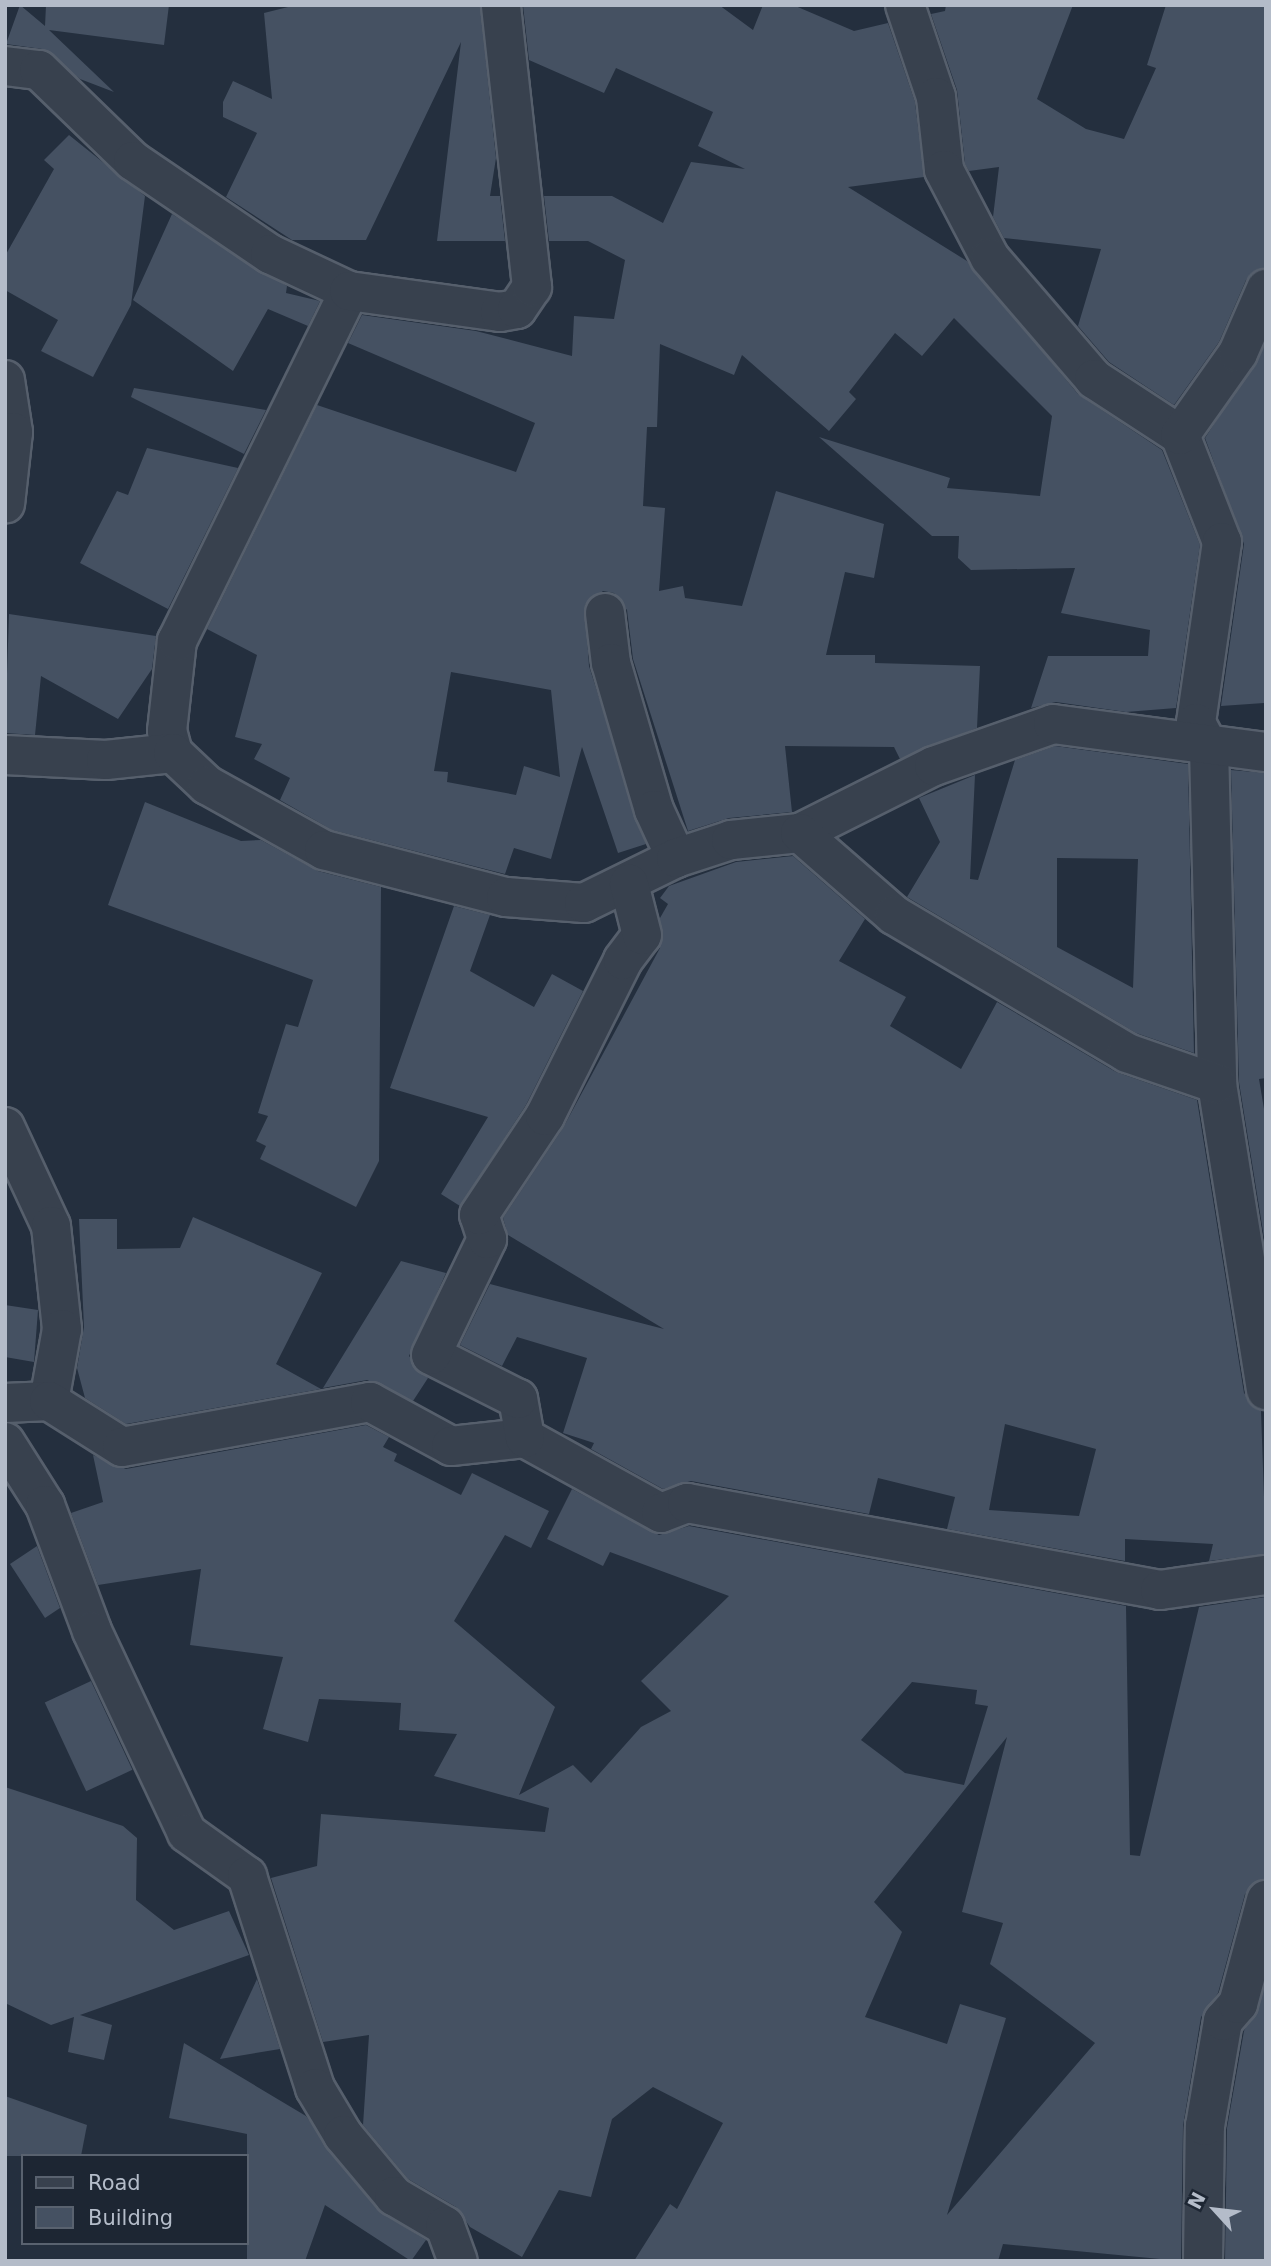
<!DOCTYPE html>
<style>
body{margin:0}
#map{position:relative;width:1271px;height:2266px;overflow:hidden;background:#242f3e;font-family:"DejaVu Sans",sans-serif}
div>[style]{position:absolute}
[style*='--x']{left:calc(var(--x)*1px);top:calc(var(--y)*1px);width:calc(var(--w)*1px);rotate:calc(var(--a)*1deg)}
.building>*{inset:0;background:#455162;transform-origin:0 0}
.roads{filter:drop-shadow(2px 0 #565f6c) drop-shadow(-2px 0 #565f6c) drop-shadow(0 2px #565f6c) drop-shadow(0 -2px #565f6c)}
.street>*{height:38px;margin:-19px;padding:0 19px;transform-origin:19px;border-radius:19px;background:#38414e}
span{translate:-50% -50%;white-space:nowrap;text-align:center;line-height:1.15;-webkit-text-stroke:5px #1d2633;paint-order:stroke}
.frame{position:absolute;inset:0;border:7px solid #b4bcc9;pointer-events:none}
.legend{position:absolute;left:21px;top:2154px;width:228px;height:91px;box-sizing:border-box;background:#1d2633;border:2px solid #59626f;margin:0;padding:9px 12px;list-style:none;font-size:21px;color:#b4bcc9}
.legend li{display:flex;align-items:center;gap:14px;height:35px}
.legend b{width:35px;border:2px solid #59626f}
.north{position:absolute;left:1180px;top:2175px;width:70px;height:70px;-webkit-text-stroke:5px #1d2633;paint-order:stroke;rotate:297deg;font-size:19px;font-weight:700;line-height:28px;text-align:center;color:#b4bcc9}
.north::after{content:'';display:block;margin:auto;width:24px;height:32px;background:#b4bcc9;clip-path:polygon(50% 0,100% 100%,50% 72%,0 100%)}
</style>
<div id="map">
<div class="building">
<div style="clip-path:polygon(20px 5px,45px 26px,46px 5px,169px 5px,164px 45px,49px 30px,114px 92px,80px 79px,42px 49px,6px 44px)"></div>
<div style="clip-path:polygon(296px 5px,480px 5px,496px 158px,490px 196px,500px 196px,505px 241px,437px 241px,461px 42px,366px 240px,292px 240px,226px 197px,257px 133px,223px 117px,223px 102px,233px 81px,272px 99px,264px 13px)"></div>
<div style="clip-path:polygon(evenodd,523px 5px,719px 5px,753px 30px,763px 5px,793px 5px,854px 31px,888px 23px,915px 102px,924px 177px,848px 187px,967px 261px,1078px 394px,1162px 450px,1200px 545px,1176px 708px,1126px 712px,1056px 702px,1031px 708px,1048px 656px,1148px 656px,1150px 630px,1061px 613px,1075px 568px,971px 570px,958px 558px,959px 536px,932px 536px,819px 437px,950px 478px,947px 488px,1040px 496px,1052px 416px,954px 318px,922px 356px,895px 333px,849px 392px,856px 399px,829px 431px,742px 355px,734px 375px,660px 344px,657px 427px,647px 427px,643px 506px,665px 508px,659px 591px,683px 586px,685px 598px,742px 606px,776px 491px,884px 524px,874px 578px,845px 572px,826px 655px,875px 655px,875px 663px,980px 666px,977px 728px,900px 759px,894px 747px,785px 746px,792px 812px,729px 818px,688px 831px,633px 659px,627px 610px,614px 593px,603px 591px,585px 605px,589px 666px,646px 844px,618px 853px,582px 747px,551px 859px,514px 848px,505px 874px,332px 830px,280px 800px,290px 778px,254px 759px,262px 744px,235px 737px,257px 655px,207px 629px,317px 405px,516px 472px,535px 423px,348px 343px,362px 315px,476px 331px,572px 356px,574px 316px,614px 319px,625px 260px,588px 241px,549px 241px,544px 196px,612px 196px,663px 223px,691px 162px,745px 169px,698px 146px,713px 112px,616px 68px,604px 93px,529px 60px,523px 5px,451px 672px,551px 690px,560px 777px,524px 766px,516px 795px,447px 782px,448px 772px,434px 771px,451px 672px)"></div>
<div style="clip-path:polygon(946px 5px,1073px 5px,1037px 99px,1086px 129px,1124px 139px,1156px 68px,1147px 65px,1166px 5px,1266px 5px,1266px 268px,1246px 280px,1219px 342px,1174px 405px,1109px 362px,1078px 326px,1101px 249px,1004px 238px,993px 217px,999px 167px,969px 171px,965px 164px,957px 90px,931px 14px,945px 11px)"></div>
<div style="clip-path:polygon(69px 135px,145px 196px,131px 305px,93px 377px,41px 351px,58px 320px,5px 290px,5px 256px,54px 169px,44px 160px)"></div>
<div style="clip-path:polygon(172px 214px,287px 286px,286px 293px,320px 301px,308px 326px,268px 309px,233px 371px,133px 300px)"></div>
<div style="clip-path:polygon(1266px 344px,1264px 703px,1221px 706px,1244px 544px,1205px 438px)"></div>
<div style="clip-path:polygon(134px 388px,266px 410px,244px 454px,131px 397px)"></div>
<div style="clip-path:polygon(147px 448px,238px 468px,168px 609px,80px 563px,117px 491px,128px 495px)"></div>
<div style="clip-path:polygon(9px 614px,156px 636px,152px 669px,118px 719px,41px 676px,35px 735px,5px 733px)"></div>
<div style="clip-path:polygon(evenodd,1055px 746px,1188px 764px,1194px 1053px,1136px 1033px,907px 897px,940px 842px,919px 798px,975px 775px,970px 879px,978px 880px,1015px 760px,1055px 746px,1057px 858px,1138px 859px,1133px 988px,1057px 947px,1057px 858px)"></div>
<div style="clip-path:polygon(1231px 770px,1266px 773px,1266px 1078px,1259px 1079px,1266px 1121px,1266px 1250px,1239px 1082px)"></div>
<div style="clip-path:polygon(145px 802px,241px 841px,261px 840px,318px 871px,381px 887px,379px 1161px,356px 1207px,260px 1159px,266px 1146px,256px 1141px,268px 1116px,258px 1113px,286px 1024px,298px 1027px,313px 980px,108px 905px)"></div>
<div style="clip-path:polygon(evenodd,793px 856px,865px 919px,839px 961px,906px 997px,890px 1026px,961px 1069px,997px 1002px,1116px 1072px,1197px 1100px,1244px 1393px,1261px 1411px,1266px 1554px,1209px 1561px,1213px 1544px,1125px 1539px,1125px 1561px,947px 1529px,955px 1497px,878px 1478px,869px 1514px,691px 1481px,663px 1489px,591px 1449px,594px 1443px,563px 1433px,587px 1358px,517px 1337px,502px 1366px,460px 1345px,490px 1284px,664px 1329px,508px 1235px,503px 1218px,563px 1128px,660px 948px,660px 918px,668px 904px,660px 898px,669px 886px,736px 862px,793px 856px,1005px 1424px,1096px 1449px,1079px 1516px,989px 1510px,1005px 1424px)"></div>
<div style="clip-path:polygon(454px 906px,490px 915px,470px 971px,534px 1007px,552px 974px,583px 991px,526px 1105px,460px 1206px,441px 1194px,488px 1117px,390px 1088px)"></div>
<div style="clip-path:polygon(193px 1217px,322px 1273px,276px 1364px,321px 1389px,126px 1424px,85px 1398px,77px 1368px,84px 1327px,79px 1219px,117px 1219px,117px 1249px,180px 1248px)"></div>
<div style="clip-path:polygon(401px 1261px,446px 1273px,409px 1356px,428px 1378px,413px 1401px,367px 1380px,323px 1388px)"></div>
<div style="clip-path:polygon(5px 1305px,38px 1310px,34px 1362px,5px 1357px)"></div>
<div style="clip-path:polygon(evenodd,366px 1425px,389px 1437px,383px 1447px,397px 1454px,394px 1461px,461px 1495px,472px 1473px,549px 1511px,531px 1548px,505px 1535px,454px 1621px,555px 1707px,519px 1795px,573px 1765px,591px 1783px,641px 1727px,671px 1711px,641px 1681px,729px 1596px,610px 1552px,603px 1566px,547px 1539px,572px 1489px,659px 1535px,689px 1526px,1126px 1606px,1130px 1855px,1140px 1856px,1199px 1607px,1266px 1597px,1266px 1879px,1245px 1894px,1218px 1993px,1201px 2017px,1183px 2126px,1181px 2261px,1003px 2244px,998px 2261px,634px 2261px,670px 2204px,677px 2209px,723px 2123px,653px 2087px,612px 2119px,591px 2197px,559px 2190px,522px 2257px,470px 2227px,456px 2207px,408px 2179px,363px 2125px,369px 2035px,323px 2042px,271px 1878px,317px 1866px,321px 1814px,545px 1832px,549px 1808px,434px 1776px,457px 1734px,399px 1730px,401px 1703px,319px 1699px,308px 1742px,263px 1729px,283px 1657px,190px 1645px,201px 1569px,98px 1585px,71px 1513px,103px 1502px,93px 1455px,126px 1469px,366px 1425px,912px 1682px,977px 1690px,975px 1704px,988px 1706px,964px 1785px,905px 1773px,861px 1740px,912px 1682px,366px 1425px,1007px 1737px,962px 1912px,1003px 1923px,990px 1964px,1095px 2043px,947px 2215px,1006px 2018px,960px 2004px,947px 2044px,865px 2017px,902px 1932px,874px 1902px,1007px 1737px)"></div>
<div style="clip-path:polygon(37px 1546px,60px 1608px,45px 1618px,10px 1564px)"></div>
<div style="left:91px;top:1681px;width:98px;height:51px;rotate:65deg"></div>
<div style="clip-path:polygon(5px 1787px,123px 1826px,137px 1838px,136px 1900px,174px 1930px,229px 1911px,249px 1955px,80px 2015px,112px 2025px,104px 2060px,68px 2052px,74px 2017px,51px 2025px,5px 2003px)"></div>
<div style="clip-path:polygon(257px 1979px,280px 2049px,220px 2059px)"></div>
<div style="clip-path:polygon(1266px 1985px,1266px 2261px,1225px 2261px,1227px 2128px,1244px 2031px)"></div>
<div style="clip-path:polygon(184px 2043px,306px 2116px,378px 2210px,426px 2240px,411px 2261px,325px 2205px,305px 2261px,247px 2261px,247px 2134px,169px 2118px)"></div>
<div style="clip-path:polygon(5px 2096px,87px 2125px,81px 2156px,5px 2156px)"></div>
</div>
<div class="roads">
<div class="street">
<div style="--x:905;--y:5;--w:97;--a:71.4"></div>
<div style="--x:936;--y:97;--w:73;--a:83.7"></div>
<div style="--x:944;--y:170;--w:99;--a:62.4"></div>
<div style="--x:990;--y:258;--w:160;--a:49.3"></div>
<div style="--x:1094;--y:379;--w:103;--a:33.1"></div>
<div style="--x:1180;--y:435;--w:115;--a:68.6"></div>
<div style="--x:1222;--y:542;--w:183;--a:98.2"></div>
<div style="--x:1196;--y:723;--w:27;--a:62"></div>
<div style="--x:1209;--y:747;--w:337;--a:88.6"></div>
<div style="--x:1217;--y:1084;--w:310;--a:80.9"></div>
<div style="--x:5;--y:66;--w:34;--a:7"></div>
<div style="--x:39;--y:70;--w:131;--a:44.1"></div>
<div style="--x:133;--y:161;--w:166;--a:34.2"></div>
<div style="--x:270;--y:254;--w:87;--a:25.1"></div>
<div style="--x:5;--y:380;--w:53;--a:81.3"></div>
<div style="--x:13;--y:432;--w:72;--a:96.3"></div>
<div style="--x:1180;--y:435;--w:100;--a:-54.7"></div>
<div style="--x:1238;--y:353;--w:70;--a:-66.4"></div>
<div style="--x:605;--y:613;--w:50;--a:83.2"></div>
<div style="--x:611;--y:663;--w:153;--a:73.7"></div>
<div style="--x:654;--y:810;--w:53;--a:65.4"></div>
<div style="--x:173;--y:753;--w:23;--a:-105"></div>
<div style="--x:167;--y:731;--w:91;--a:-83.7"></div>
<div style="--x:177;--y:641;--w:390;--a:-63.8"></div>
<div style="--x:349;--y:291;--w:152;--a:7.9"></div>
<div style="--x:500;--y:312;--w:17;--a:-10"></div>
<div style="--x:517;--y:309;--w:27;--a:-56"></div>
<div style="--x:532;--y:287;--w:284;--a:-96.3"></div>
<div style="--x:5;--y:755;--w:101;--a:2.8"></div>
<div style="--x:106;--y:760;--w:67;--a:-6"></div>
<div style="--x:173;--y:753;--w:47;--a:43.3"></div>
<div style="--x:207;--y:785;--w:134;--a:29.1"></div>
<div style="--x:324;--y:850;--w:188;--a:14.5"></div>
<div style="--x:506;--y:897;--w:78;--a:4.4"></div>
<div style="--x:584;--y:903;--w:102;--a:-26.1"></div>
<div style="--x:676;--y:858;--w:58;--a:-18.1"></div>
<div style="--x:731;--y:840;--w:69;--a:-5.8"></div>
<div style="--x:800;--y:833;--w:150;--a:-26.6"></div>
<div style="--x:934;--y:766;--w:126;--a:-19.4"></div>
<div style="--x:1053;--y:724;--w:215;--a:7.5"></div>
<div style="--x:800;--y:833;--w:125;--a:41.1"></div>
<div style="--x:894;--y:915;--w:271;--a:30.6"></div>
<div style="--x:1127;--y:1053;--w:95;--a:19"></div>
<div style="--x:5;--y:1127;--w:109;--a:65.1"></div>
<div style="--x:51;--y:1226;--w:104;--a:83.9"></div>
<div style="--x:62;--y:1329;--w:73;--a:100.2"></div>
<div style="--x:5;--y:1403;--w:44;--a:-2.6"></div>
<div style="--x:49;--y:1401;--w:86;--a:32.2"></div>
<div style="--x:122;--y:1447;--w:252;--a:-10.3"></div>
<div style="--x:370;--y:1402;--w:92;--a:28.5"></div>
<div style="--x:451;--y:1446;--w:74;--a:-6.2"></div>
<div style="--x:525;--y:1438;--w:155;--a:28.9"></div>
<div style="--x:661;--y:1513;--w:28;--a:-21"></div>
<div style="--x:687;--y:1503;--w:481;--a:10.4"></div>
<div style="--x:1160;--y:1590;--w:107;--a:-8.1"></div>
<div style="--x:525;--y:1438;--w:40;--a:-100"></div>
<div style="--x:518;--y:1399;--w:97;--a:-153.2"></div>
<div style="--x:431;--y:1355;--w:129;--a:-64.2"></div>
<div style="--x:487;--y:1239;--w:25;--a:-108"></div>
<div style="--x:479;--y:1215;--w:119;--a:-56.3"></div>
<div style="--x:545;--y:1116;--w:174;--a:-63.4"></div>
<div style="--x:623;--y:960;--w:31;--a:-53"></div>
<div style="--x:642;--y:935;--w:53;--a:-104.3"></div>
<div style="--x:5;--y:1442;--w:75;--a:57.6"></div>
<div style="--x:45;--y:1505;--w:134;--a:69.5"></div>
<div style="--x:92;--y:1631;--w:223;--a:64.8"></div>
<div style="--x:187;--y:1833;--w:74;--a:35.6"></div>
<div style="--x:247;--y:1876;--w:223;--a:72.2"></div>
<div style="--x:315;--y:2088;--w:55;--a:59.2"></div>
<div style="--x:343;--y:2135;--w:80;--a:50.1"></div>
<div style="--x:394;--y:2196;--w:59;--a:30.5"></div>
<div style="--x:445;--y:2226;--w:37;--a:70"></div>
<div style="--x:1203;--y:2261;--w:135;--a:-89.2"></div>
<div style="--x:1205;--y:2126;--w:107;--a:-80.3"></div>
<div style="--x:1223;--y:2021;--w:23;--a:-49"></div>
<div style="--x:1238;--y:2004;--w:108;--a:-74.9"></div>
</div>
</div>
<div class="frame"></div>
<ul class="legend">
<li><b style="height:9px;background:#38414e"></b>Road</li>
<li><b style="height:19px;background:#455162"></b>Building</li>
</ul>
<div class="north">N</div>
</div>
